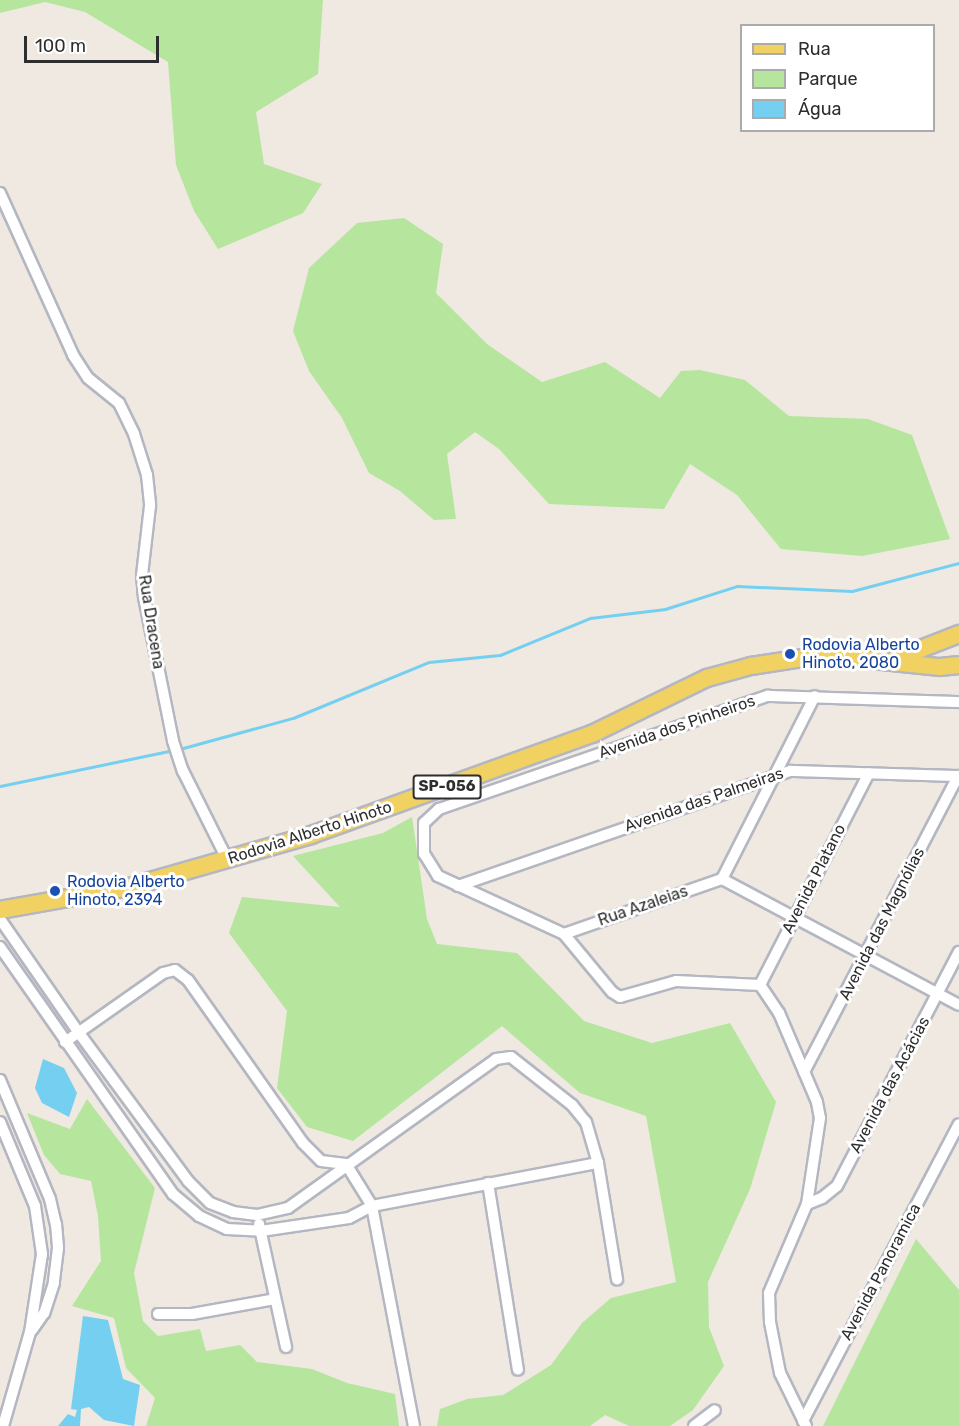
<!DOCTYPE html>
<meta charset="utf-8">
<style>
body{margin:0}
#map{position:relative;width:959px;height:1426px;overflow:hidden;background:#efe9e1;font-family:Rubik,sans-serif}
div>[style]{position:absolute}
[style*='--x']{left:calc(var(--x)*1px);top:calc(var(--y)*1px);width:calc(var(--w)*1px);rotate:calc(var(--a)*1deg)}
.green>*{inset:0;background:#b6e59e}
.water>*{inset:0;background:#75cff0}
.stream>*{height:3px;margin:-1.5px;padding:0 1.5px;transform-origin:1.5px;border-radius:1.5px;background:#75cff0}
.roads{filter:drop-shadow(2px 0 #b4b7c1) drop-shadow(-2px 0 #b4b7c1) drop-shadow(0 2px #b4b7c1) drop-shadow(0 -2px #b4b7c1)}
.minor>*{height:10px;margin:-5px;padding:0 5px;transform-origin:5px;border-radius:5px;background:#fff}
.primary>*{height:16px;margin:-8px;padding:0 8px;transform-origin:8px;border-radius:8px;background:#f2d163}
.dots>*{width:16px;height:16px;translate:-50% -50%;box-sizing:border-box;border:3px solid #fff;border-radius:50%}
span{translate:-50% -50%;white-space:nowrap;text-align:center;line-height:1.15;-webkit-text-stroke:6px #fff;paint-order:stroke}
.shield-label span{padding:2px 4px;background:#fff;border:2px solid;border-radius:4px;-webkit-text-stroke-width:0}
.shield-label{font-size:15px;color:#2e2e2e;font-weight:700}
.street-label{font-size:16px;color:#2e2e2e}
.transit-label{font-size:16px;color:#164399}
.left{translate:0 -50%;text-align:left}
.legend{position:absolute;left:740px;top:24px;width:195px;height:108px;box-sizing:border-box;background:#fff;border:2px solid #ababab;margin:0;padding:8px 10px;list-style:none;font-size:18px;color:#2e2e2e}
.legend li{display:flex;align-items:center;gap:12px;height:30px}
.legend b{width:30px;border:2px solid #ababab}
.scale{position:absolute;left:24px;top:36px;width:135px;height:27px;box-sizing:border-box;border:3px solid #2e2e2e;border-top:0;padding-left:8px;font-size:18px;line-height:21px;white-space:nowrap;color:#2e2e2e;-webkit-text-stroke:4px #fff;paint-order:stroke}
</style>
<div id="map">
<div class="green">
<div style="clip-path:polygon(0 0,323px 0,318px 74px,256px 112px,264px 164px,322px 184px,303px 213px,218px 249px,194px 211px,176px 165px,168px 62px,85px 12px,45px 2px,0 13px)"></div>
<div style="clip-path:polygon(404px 218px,443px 244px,436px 293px,487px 344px,542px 382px,605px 362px,660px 398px,681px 371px,700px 370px,745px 380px,789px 416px,868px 419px,912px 435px,950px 539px,862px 556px,781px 549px,737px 495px,690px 464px,664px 509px,549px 504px,499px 449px,475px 432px,447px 454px,456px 519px,434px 520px,400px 491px,369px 473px,342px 418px,309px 371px,293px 331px,309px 268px,357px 223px)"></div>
<div style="clip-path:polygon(412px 817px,427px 919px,437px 944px,517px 953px,584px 1021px,652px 1043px,730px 1023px,776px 1102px,750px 1189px,708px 1282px,709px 1327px,724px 1366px,693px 1410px,670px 1426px,629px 1426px,605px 1415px,590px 1426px,437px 1426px,440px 1409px,467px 1399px,503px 1395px,551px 1365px,582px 1323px,611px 1298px,676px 1282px,646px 1116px,580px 1093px,502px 1026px,353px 1141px,307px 1127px,277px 1088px,287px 1011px,229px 933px,242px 897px,340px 907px,293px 856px,383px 833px)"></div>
<div style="clip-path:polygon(87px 1099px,155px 1188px,134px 1273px,143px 1321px,158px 1336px,200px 1329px,206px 1351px,240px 1345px,257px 1362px,312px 1369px,347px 1383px,395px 1394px,399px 1426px,146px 1426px,155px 1398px,126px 1368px,114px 1318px,72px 1306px,101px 1261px,98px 1216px,91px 1181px,60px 1174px,44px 1155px,27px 1113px,70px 1129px)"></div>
<div style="clip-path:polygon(916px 1239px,959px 1290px,959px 1426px,823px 1426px)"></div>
</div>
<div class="water">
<div style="clip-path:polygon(43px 1059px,64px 1068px,77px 1093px,69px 1117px,42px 1103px,35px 1088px)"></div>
<div style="clip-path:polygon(83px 1316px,108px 1320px,123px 1379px,140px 1385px,134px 1426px,104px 1420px,89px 1407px,81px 1409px,80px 1426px,58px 1426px,68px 1414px,75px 1417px,77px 1410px,71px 1409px)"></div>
</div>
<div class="stream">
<div style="--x:0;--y:786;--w:187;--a:-11.7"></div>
<div style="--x:183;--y:748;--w:114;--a:-15.3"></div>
<div style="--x:293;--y:718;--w:147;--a:-22.4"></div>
<div style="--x:429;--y:662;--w:71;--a:-5.6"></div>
<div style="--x:500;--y:655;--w:97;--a:-22.3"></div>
<div style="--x:590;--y:618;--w:76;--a:-6.8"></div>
<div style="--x:665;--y:609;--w:76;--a:-17.7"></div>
<div style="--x:737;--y:586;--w:115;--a:2.5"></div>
<div style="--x:852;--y:591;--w:111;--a:-14.7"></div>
</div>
<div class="roads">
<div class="minor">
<div style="--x:0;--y:193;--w:178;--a:65.7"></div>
<div style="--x:73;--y:355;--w:27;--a:57"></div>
<div style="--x:88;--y:378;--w:40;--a:39"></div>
<div style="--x:119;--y:403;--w:34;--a:64"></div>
<div style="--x:134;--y:434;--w:43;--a:72.4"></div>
<div style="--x:147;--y:475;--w:31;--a:84"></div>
<div style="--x:150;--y:506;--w:69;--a:96.6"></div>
<div style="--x:142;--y:575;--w:22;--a:85"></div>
<div style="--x:144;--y:597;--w:147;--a:78.6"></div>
<div style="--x:173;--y:741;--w:32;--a:72"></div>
<div style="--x:183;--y:771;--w:101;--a:63.4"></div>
<div style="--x:722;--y:879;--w:268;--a:28"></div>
<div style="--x:722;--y:879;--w:205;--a:-63.1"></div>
<div style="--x:458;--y:886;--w:352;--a:-19.1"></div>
<div style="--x:791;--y:771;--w:168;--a:1.7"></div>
<div style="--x:0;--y:919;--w:139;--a:55.3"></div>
<div style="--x:79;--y:1033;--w:184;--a:53.6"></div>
<div style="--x:188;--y:1181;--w:31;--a:45"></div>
<div style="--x:210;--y:1203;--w:25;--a:21"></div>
<div style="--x:233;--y:1212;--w:24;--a:7"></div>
<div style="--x:257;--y:1215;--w:32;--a:-13"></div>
<div style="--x:288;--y:1208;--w:256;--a:-35.6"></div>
<div style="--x:496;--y:1059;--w:15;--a:-8"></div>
<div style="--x:511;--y:1057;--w:78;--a:38.2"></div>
<div style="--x:572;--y:1105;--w:22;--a:51"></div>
<div style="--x:586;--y:1122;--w:43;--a:73.7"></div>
<div style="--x:598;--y:1163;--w:118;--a:80.7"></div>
<div style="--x:564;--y:934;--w:167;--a:-19.2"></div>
<div style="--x:0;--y:947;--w:302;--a:55"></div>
<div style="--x:173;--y:1194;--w:34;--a:40"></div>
<div style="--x:199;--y:1216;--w:31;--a:25"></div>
<div style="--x:227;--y:1229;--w:34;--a:3"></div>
<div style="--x:261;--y:1231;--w:89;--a:-8.4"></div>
<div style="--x:349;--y:1218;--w:26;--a:-28"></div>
<div style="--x:372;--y:1206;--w:230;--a:-10.8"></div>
<div style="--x:760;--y:985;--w:238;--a:-62.8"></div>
<div style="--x:65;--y:1042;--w:120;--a:-35.1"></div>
<div style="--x:163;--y:973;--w:12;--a:-14"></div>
<div style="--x:175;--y:970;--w:16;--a:38"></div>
<div style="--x:188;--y:980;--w:199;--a:54.8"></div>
<div style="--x:303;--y:1143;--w:25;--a:45"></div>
<div style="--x:321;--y:1161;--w:25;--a:7"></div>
<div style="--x:346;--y:1164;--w:49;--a:58.2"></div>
<div style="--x:372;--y:1206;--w:224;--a:79.2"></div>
<div style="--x:804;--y:1072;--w:334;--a:-62.5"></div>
<div style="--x:0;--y:1080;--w:129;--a:67.2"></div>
<div style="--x:50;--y:1199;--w:26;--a:77"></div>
<div style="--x:56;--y:1224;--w:24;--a:85"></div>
<div style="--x:58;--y:1248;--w:35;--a:97"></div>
<div style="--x:54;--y:1283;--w:32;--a:108"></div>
<div style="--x:44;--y:1313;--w:21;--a:125"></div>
<div style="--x:0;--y:1122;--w:91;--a:67.4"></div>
<div style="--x:35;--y:1206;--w:49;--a:81.7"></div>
<div style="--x:42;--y:1254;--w:79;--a:98.7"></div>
<div style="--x:30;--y:1332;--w:98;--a:106"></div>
<div style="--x:488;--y:1183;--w:189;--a:80.9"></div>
<div style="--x:807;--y:1204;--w:16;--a:-22"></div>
<div style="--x:822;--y:1198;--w:19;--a:-39"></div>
<div style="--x:837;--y:1186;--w:264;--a:-62.5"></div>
<div style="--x:259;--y:1224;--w:126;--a:77.6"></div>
<div style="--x:158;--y:1314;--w:34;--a:0"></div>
<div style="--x:192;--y:1314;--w:84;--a:-10.2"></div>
<div style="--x:803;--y:1421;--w:335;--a:-62.3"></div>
<div style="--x:694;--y:1426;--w:26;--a:-37"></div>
<div style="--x:806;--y:1426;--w:59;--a:-116.1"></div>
<div style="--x:780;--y:1373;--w:52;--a:-101.1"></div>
<div style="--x:770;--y:1322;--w:29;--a:-92"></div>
<div style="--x:769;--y:1293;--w:97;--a:-66.9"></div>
<div style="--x:807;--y:1204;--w:87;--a:-81.4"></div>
<div style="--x:820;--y:1118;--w:16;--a:-101"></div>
<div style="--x:817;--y:1102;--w:97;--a:-113.1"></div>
<div style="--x:779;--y:1013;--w:34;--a:-124"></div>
<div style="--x:760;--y:985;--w:84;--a:-177.3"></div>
<div style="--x:676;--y:981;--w:58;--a:164.1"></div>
<div style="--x:620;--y:997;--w:9;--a:-148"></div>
<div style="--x:612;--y:992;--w:75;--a:-129.6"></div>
<div style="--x:564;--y:934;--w:139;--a:-155.3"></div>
<div style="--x:438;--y:876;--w:26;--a:-122"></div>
<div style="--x:424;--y:854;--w:31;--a:-90"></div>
<div style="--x:424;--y:823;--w:21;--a:-43"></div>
<div style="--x:439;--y:809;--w:348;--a:-19"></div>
<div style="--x:768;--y:696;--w:191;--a:1.8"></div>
</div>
<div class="primary">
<div style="--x:895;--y:659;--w:69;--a:-21.3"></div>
<div style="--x:0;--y:910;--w:131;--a:-10.1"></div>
<div style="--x:129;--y:887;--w:189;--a:-15.9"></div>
<div style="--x:311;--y:835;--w:299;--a:-19.8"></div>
<div style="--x:592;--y:734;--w:128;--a:-26"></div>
<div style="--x:707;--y:678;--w:46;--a:-15.3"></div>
<div style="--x:751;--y:666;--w:73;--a:-8.7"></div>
<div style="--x:823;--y:655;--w:118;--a:5.9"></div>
<div style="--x:940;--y:667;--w:19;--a:-6"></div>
</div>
</div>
<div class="dots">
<div style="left:790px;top:654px;background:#1a4fb4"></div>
<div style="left:55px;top:891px;background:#1a4fb4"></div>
</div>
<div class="shield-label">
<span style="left:447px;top:787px">SP-056</span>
</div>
<div class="street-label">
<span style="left:151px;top:622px;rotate:81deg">Rua Dracena</span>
<span style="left:677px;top:727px;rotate:-19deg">Avenida dos Pinheiros</span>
<span style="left:704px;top:800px;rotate:-19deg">Avenida das Palmeiras</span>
<span style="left:310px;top:833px;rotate:-18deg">Rodovia Alberto Hinoto</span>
<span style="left:814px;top:879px;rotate:-63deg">Avenida Platano</span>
<span style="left:643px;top:906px;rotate:-19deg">Rua Azaleias</span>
<span style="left:882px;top:924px;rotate:-63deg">Avenida das Magnólias</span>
<span style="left:890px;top:1085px;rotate:-62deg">Avenida das Acácias</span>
<span style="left:881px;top:1272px;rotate:-62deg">Avenida Panoramica</span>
</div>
<div class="transit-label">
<span class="left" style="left:802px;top:654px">Rodovia Alberto<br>Hinoto, 2080</span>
<span class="left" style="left:67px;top:891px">Rodovia Alberto<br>Hinoto, 2394</span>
</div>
<ul class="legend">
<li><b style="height:8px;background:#f2d163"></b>Rua</li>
<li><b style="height:16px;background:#b6e59e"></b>Parque</li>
<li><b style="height:16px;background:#75cff0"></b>Água</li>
</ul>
<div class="scale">100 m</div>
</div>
